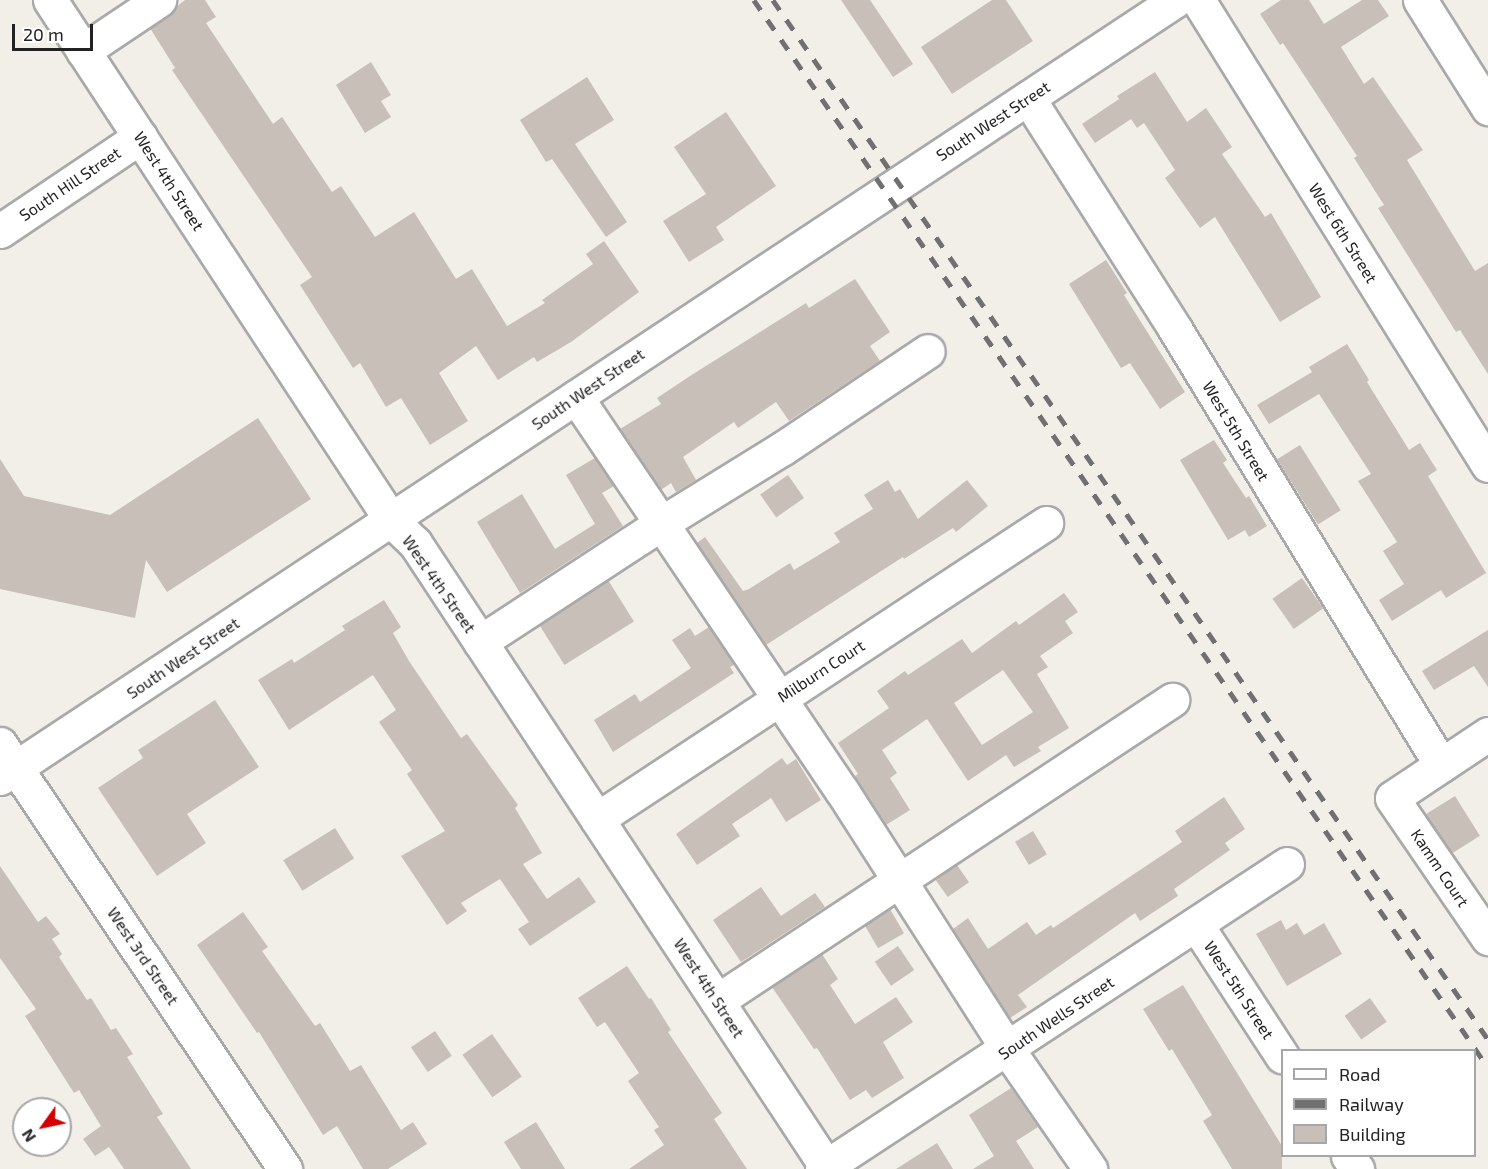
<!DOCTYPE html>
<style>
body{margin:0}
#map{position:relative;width:1488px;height:1169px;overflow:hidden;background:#f2efe9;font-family:"Exo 2",sans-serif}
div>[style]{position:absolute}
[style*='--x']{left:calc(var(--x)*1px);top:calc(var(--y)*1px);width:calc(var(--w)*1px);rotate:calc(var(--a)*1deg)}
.building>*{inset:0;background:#c7bfb8;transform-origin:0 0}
.roads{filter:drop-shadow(2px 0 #a9a9a9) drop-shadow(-2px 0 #a9a9a9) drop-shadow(0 2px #a9a9a9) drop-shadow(0 -2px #a9a9a9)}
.minor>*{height:33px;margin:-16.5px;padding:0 16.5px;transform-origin:16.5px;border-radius:16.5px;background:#fff}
.rail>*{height:4.5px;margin-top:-2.25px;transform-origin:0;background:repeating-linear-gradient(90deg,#707070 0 12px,transparent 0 24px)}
span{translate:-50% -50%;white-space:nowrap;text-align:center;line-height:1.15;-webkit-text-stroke:5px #fff;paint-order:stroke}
.street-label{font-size:16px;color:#222}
.legend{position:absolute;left:1281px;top:1049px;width:195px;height:108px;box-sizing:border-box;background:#fff;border:2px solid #a7a7a7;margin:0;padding:8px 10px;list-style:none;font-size:18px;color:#222}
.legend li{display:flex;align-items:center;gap:12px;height:30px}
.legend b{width:30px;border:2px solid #a7a7a7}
.north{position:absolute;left:12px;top:1097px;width:60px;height:60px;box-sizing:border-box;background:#fff;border:2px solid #a7a7a7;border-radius:50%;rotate:237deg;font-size:16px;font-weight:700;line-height:24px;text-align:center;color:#222}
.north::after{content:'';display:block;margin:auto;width:21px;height:27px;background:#d40000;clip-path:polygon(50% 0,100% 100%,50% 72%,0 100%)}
.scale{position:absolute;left:12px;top:24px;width:81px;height:27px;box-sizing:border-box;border:3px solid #222;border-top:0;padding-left:8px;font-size:18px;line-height:21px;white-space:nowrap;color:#222;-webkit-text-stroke:4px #fff;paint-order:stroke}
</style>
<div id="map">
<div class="building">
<div style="clip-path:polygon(185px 0,205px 0,216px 17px,206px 23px,273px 124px,282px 117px,332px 192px,341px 186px,375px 237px,414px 212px,456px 279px,472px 269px,507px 326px,545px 303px,542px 300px,593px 264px,586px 254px,604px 241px,639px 292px,571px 342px,537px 362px,534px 357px,498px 380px,476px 346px,439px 373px,468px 421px,430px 445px,401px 398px,386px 407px,360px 363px,353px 368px,300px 285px,312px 277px,172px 70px,175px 68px,150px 28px)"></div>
<div style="clip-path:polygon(841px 0,870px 0,913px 64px,893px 77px)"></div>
<div style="clip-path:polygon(992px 0,1006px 0,1033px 41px,952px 94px,921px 47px)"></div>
<div style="clip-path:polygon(1281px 0,1309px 0,1324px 24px,1362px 0,1378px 0,1389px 16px,1341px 47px,1364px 84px,1373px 77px,1423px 150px,1407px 160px,1475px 271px,1488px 263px,1488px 374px,1460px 330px,1456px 332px,1378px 208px,1384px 205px,1354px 158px,1357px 156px,1283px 43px,1280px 45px,1260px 14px)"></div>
<div style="clip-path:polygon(371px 62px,391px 95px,381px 101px,391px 117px,365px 133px,336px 85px)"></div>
<div style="clip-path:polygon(1155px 72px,1187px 122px,1206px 108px,1232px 147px,1222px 154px,1265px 217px,1271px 213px,1321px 297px,1280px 322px,1215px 217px,1200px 228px,1165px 178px,1175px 170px,1144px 123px,1137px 128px,1131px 119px,1095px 143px,1082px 124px,1119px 99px,1117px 96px)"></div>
<div style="clip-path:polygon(587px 77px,614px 120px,575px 144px,627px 222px,606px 237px,552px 159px,546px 162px,520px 120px)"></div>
<div style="clip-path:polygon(726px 112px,776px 186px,716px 227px,724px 240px,689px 262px,663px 221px,706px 194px,674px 147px)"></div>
<div style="clip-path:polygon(1106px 260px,1127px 293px,1124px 295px,1185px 392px,1160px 409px,1130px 363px,1121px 368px,1069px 284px)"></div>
<div style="clip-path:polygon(855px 279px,890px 332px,870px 346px,880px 361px,789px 421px,776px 402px,738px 428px,734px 422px,683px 457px,696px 480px,676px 492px,671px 483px,661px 490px,620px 429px,661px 404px,657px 398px,690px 376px,806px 303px,809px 308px)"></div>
<div style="clip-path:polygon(1347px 344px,1369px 380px,1367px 382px,1409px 450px,1420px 443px,1437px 470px,1428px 476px,1486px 573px,1446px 598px,1441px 590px,1392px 621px,1379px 600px,1404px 584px,1383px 551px,1397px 542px,1358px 481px,1371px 474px,1319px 394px,1269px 424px,1257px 405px,1312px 372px,1309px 367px)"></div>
<div style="clip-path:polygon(258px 418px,311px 499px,167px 592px,146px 560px,135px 618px,0 589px,0 459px,24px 496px,110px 515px)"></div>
<div style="clip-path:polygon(1214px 440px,1227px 460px,1223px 463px,1246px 498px,1249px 496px,1267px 526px,1249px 537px,1245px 530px,1228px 540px,1180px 460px)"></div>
<div style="left:1300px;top:445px;width:77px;height:27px;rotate:58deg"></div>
<div style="clip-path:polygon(595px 458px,614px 486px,602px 493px,623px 526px,520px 593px,477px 522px,522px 494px,555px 549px,595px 524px,566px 475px)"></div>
<div style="left:788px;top:475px;width:28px;height:34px;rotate:55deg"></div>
<div style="clip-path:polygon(888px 480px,895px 492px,900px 489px,918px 519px,967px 480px,988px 506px,956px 532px,953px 528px,904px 559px,903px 557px,766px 645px,697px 543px,705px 537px,743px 591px,749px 589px,790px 563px,794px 570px,840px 542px,834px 533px,873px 509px,864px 495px)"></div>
<div style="left:1302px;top:578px;width:37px;height:36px;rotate:55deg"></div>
<div style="left:608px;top:580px;width:49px;height:82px;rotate:58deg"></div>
<div style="clip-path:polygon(evenodd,1064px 593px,1078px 612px,1065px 621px,1073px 633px,1040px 656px,1048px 667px,1037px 674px,1069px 728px,1038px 747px,1041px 751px,1014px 767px,1006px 755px,968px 781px,927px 719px,882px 750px,897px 773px,890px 778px,910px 810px,886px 825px,855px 776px,858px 774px,838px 743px,889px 708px,877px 691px,905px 671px,908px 675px,962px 639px,972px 653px,1016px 621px,1019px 625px,1064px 593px,1003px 670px,1033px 712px,982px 745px,954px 703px,1003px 670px)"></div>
<div style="clip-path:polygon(384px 600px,401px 627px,393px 633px,409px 661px,461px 738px,467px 734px,518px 805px,515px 808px,542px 853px,523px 864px,547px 899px,579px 877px,596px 902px,530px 946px,518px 929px,529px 922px,500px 879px,461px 903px,467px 911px,447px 925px,401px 856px,445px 831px,407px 774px,412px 770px,379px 722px,396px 710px,373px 675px,289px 730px,258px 680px,292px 659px,294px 663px,345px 630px,342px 626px)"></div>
<div style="clip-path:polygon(709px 627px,734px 665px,730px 667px,734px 673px,613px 752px,594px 720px,635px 694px,640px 702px,691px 668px,672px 640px,690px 628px,695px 636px)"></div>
<div style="clip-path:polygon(1488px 630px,1488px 687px,1474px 666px,1434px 690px,1422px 671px)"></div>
<div style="clip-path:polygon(215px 700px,259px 767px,187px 814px,206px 843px,157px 876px,98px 788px,143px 758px,138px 750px)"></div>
<div style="clip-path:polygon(782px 758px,787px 765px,796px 759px,821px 800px,786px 822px,771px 798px,732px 824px,740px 836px,697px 865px,676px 834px)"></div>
<div style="left:1455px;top:796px;width:47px;height:34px;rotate:58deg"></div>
<div style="clip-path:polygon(1224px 797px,1245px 829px,1225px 843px,1230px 850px,1174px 889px,1178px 896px,1140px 921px,1135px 913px,1018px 995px,1027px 1007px,1010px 1018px,953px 929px,968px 918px,988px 949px,1027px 922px,1036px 935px,1051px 925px,1053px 928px,1182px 842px,1175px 831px)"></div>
<div style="left:335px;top:828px;width:36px;height:61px;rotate:58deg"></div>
<div style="left:1033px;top:831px;width:27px;height:21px;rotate:59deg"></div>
<div style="left:957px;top:865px;width:21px;height:26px;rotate:55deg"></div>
<div style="clip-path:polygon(0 866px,38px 922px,46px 916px,60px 934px,52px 939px,62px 954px,59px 957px,87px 1000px,91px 998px,111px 1030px,116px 1028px,133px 1054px,127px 1057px,163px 1114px,157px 1117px,191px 1169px,124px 1169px,109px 1147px,95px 1156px,83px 1139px,101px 1126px,79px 1090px,74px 1093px,25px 1016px,36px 1009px,0 958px)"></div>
<div style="clip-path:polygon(761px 887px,781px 916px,815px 893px,825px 907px,741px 962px,713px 920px)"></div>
<div style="left:890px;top:909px;width:28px;height:30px;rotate:60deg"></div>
<div style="clip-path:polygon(243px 912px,268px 947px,262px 951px,315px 1026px,320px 1023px,350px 1071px,361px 1065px,401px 1130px,413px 1122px,427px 1144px,388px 1169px,363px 1169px,337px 1126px,323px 1135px,259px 1032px,257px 1033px,197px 945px)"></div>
<div style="clip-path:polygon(1281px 920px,1286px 930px,1297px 923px,1304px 935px,1324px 923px,1342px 954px,1287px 986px,1256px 934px)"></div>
<div style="left:898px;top:946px;width:29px;height:28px;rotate:56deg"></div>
<div style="clip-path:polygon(822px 954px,838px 979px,830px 985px,855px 1024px,896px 997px,913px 1022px,883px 1042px,904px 1078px,872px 1098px,866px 1090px,850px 1100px,817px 1048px,814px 1049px,772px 987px)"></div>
<div style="clip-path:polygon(627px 966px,649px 999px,651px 998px,671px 1030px,668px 1032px,722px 1113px,714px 1119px,747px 1169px,629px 1169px,664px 1145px,654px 1130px,659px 1127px,628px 1081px,639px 1073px,605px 1022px,597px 1027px,578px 998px)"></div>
<div style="clip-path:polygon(1183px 985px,1282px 1146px,1282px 1169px,1232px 1169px,1203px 1121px,1212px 1115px,1172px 1049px,1169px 1051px,1143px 1009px)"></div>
<div style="left:1370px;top:998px;width:29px;height:31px;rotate:55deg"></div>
<div style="left:435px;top:1031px;width:30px;height:29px;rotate:56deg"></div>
<div style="left:492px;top:1034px;width:52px;height:36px;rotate:55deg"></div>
<div style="clip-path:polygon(1011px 1088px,1038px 1127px,1016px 1141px,1034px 1169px,973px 1169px,994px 1156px,969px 1115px)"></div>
<div style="clip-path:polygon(536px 1122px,565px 1169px,521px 1169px,504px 1142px)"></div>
<div style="clip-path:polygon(937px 1143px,953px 1169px,896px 1169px)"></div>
</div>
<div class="roads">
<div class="minor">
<div style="--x:50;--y:0;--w:622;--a:56.74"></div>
<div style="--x:391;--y:520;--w:33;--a:44"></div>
<div style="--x:415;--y:543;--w:750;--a:56.59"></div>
<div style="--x:1198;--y:0;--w:548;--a:58.05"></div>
<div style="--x:1420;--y:0;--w:128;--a:57.8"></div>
<div style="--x:83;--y:51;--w:92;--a:-33.9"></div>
<div style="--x:1028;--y:98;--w:274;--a:57.5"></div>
<div style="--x:1175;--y:329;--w:511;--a:58.61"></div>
<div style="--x:0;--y:231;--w:169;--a:-33.9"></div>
<div style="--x:576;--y:397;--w:475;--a:56"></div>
<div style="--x:842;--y:791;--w:308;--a:57.3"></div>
<div style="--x:1008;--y:1050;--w:145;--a:55.4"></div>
<div style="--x:480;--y:642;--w:215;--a:-33.2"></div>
<div style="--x:660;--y:524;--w:145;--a:-31.7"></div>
<div style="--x:783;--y:448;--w:174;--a:-33.8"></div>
<div style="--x:1488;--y:734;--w:115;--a:146.3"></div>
<div style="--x:1392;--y:798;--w:170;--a:55.6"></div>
<div style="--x:0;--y:744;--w:512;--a:56.15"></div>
<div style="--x:0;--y:778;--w:1410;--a:-33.49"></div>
<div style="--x:597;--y:819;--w:538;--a:-33.39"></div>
<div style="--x:1196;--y:924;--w:158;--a:56.9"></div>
<div style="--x:717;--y:1001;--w:546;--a:-33.49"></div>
<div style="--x:1348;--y:1156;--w:16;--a:55"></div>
<div style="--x:822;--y:1169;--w:556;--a:-33.26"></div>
</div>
</div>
<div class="rail">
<div style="--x:754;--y:0;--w:1295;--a:55.48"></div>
<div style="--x:773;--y:0;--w:1261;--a:55.47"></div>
</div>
<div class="street-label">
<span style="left:993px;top:121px;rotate:-33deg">South West Street</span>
<span style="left:169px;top:181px;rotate:57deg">West 4th Street</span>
<span style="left:70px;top:184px;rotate:-34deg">South Hill Street</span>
<span style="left:1343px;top:233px;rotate:58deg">West 6th Street</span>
<span style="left:588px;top:389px;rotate:-34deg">South West Street</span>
<span style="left:1236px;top:431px;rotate:59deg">West 5th Street</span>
<span style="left:439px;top:584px;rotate:55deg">West 4th Street</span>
<span style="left:183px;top:658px;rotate:-34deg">South West Street</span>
<span style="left:821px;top:671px;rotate:-33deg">Milburn Court</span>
<span style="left:1440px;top:868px;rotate:56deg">Kamm Court</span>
<span style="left:143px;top:956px;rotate:56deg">West 3rd Street</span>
<span style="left:709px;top:988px;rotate:57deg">West 4th Street</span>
<span style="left:1239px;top:990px;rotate:57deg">West 5th Street</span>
<span style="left:1056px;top:1018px;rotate:-34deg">South Wells Street</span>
</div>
<ul class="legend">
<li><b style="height:8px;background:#fff"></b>Road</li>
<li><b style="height:8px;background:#707070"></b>Railway</li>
<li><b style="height:16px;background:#c7bfb8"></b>Building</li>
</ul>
<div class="north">N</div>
<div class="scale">20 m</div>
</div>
